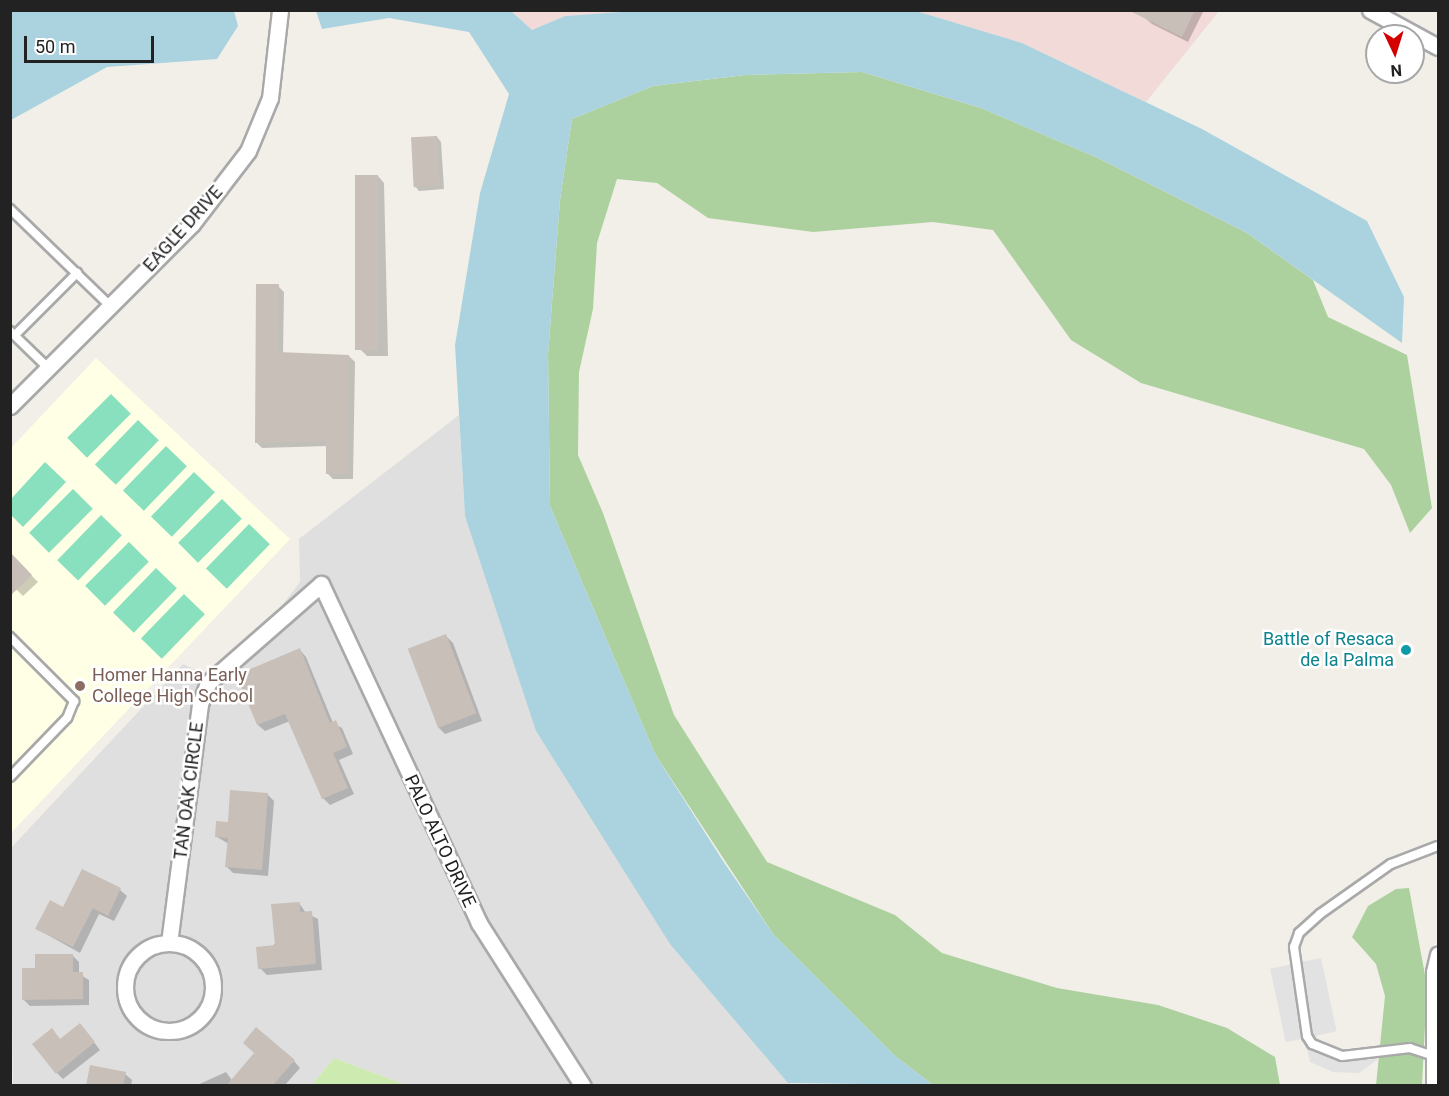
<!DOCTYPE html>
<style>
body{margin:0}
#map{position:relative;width:1449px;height:1096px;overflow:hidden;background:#f2efe9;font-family:Roboto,sans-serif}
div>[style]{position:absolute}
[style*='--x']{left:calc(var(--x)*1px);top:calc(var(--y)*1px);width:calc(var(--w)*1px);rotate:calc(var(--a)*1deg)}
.residential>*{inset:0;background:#e0dfdf}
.commercial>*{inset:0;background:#f2dad9}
.education>*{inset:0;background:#ffffe5}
.grass>*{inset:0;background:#cdebb0}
.forest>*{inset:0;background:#add19e}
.pitch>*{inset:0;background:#88e0be;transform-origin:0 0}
.parking>*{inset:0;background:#e2e2e2;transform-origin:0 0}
.water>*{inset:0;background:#aad3df}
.shadow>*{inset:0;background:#0003}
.building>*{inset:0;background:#c7bfb8;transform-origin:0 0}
.roads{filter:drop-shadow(2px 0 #a9a9a9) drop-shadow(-2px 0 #a9a9a9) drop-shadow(0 2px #a9a9a9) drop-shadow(0 -2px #a9a9a9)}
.service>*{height:8px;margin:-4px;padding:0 4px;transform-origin:4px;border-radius:4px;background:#fff}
.minor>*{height:15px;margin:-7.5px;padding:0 7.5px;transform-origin:7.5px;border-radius:7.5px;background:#fff}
.minor>.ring{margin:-7.5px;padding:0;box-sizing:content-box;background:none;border:15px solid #fff;border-radius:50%}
.dots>*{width:16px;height:16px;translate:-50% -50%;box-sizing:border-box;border:3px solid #fff;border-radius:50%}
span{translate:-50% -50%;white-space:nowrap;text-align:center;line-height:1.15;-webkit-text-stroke:5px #fff;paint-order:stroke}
.street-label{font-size:18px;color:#222}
.culture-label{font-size:18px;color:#0d838f}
.right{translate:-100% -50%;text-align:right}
.education-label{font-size:18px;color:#785e54}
.left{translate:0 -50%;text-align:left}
.frame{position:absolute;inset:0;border:12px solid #222;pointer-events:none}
.north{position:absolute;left:1365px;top:24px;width:60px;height:60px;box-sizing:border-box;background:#fff;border:2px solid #a7a7a7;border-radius:50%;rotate:176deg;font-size:16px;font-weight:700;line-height:24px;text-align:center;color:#222}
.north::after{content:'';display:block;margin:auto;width:21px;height:27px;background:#d40000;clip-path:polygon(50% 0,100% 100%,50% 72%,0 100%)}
.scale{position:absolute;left:24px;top:36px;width:130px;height:27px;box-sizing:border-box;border:3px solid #222;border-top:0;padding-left:8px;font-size:18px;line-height:21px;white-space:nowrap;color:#222;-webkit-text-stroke:4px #fff;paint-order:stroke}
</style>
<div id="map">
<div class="residential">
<div style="clip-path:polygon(459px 415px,465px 516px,791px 1085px,406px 1085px,334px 1058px,312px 1085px,13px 1085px,10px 849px,183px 664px,223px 683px,300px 582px,299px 539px)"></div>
</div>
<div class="commercial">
<div style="clip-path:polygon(511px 11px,634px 11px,565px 16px,532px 30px)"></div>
<div style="clip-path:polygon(916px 11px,1219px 11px,1146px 102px,1022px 43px)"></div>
</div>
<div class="education">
<div style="clip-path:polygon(96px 358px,290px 539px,11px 833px,11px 448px)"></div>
</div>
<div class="grass">
<div style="clip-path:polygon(334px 1058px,406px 1085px,312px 1085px)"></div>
</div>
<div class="forest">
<div style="clip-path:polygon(862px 72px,981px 108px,1098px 158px,1247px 233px,1313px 280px,1328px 317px,1407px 355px,1432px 508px,1410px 533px,1391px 485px,1364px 449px,1141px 383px,1071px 340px,993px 230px,933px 222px,813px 232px,708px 218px,657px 183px,617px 179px,597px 243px,593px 309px,579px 372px,578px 455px,603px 513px,674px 715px,767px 862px,895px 915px,942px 953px,1057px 988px,1158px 1005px,1227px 1028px,1275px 1057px,1280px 1085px,933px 1085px,895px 1056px,773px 934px,655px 754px,550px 506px,548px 354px,560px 200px,572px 119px,653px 86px,745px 75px)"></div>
<div style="clip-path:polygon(1409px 888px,1427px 986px,1422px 1085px,1376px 1085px,1385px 996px,1376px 964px,1352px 937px,1368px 906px,1396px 889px)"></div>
</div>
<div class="pitch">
<div style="left:111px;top:394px;width:28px;height:62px;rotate:45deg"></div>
<div style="left:138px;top:420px;width:29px;height:62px;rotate:44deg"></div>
<div style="left:166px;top:446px;width:29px;height:62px;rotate:44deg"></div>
<div style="clip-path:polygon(45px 462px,66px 482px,23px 527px,11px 515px,11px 499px)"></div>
<div style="left:194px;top:472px;width:29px;height:62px;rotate:44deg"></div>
<div style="left:73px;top:489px;width:28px;height:62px;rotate:45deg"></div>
<div style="left:222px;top:499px;width:28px;height:62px;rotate:45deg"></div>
<div style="left:101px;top:515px;width:29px;height:63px;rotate:44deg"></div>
<div style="left:249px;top:524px;width:29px;height:62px;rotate:44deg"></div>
<div style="left:129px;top:542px;width:28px;height:62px;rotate:45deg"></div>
<div style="left:156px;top:568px;width:29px;height:62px;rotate:44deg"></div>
<div style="left:184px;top:594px;width:29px;height:62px;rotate:44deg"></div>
</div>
<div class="parking">
<div style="left:1321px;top:958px;width:75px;height:52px;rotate:78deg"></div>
<div style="clip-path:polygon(1307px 1049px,1344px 1061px,1378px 1059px,1359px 1073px,1333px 1072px,1310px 1062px)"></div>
</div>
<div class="water">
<div style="clip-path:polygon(11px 11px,234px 11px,238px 26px,217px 59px,107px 67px,11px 120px)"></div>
<div style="clip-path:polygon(316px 11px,511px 11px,532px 30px,565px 16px,634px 11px,916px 11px,1022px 43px,1202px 129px,1367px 221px,1404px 297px,1402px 343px,1247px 233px,1098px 158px,981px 108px,862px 72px,745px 75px,653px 86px,572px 119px,560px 200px,548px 354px,550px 506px,655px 754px,723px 861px,773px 934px,895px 1056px,933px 1085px,788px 1083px,670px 944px,536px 731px,465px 516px,455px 345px,480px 193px,509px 94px,469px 32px,389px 18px,322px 29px)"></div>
</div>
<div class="shadow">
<div style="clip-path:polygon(1149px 10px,1204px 10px,1188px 42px,1152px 24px,1145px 18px)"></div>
<div style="clip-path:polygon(437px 137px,441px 142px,444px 189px,419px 191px,415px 186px)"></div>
<div style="clip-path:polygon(378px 176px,384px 183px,388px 356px,367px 356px,361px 350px)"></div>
<div style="clip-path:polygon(278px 286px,284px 292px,283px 354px,349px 356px,355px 362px,353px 479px,333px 479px,327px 473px,328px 446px,262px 448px,256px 442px)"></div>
<div style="clip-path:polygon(10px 554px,38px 582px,23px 596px,10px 583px)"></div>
<div style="clip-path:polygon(446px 636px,453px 643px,482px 721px,445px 734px,439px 728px)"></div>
<div style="clip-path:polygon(300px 650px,306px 657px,333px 723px,342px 728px,353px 754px,339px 760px,354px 794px,330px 805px,323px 798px,290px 721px,265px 731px,258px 725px)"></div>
<div style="clip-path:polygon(267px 794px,274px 801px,268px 876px,233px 873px,227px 867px,229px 844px,217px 837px)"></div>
<div style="clip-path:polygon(120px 890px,127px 896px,114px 921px,99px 914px,80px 953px,37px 929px,64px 909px)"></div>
<div style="clip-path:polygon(299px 903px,306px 913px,318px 919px,322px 970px,267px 975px,260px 968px)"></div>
<div style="clip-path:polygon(72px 955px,79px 962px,79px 974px,89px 980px,89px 1005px,30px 1006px,23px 999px,37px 969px)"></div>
<div style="clip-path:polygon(52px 1030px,61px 1040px,86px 1032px,100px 1050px,63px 1079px,57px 1073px)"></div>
<div style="clip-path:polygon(294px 1061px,300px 1068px,284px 1086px,258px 1086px)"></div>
<div style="clip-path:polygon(226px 1072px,236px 1086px,195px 1086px)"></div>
<div style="clip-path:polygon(125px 1074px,132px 1080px,131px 1086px,87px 1086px)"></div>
</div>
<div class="building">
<div style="clip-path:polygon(1128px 10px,1195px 10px,1182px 37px)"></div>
<div style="left:437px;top:136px;width:50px;height:26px;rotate:87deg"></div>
<div style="left:355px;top:175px;width:23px;height:175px"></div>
<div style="clip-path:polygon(256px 284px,279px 284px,278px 352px,349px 355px,348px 474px,326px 474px,326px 441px,255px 443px)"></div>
<div style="clip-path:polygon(10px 552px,32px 575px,10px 596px)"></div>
<div style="left:446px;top:634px;width:85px;height:41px;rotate:69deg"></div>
<div style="clip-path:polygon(300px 648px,330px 723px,336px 720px,347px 747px,333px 753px,348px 788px,322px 799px,285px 714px,257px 725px,236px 675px)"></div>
<div style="clip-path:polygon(230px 790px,268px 793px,262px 870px,225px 867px,228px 838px,215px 837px,216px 821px,228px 822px)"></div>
<div style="clip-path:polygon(82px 869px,121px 888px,108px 916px,93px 908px,73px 947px,35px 929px,50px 900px,63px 907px)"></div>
<div style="clip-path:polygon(300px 902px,300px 912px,312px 911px,316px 964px,258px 969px,256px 947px,275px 945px,271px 904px)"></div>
<div style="clip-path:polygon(35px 954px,73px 954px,73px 972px,83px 972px,83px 999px,22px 1000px,22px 968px,35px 968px)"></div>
<div style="clip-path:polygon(80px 1023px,95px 1042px,56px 1074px,32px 1044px,52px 1028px,60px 1039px)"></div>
<div style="clip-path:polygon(256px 1027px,295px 1060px,272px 1086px,226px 1086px,254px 1053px,243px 1043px)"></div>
<div style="clip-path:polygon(90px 1065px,126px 1072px,123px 1086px,86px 1086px)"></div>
</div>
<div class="roads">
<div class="service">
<div style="--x:10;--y:209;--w:139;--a:44.1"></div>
<div style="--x:10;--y:331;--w:53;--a:44.2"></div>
<div style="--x:15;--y:335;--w:88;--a:-45"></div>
<div style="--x:10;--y:637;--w:91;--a:45"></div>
<div style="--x:74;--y:701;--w:18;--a:112"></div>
<div style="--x:67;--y:718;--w:82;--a:134"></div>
<div style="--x:1434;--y:1056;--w:25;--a:-162"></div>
<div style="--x:1410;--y:1048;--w:68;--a:173.3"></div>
<div style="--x:1342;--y:1056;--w:32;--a:-158"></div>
<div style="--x:1312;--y:1044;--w:9;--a:-122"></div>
<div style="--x:1307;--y:1036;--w:90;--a:-98.3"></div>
<div style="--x:1294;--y:947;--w:15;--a:-70"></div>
<div style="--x:1299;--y:933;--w:28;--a:-42"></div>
<div style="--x:1320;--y:914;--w:87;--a:-35.2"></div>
<div style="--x:1391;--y:864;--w:50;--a:-21"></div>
</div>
<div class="minor">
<div style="--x:1370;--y:10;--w:77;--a:28.6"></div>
<div style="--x:10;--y:406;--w:257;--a:-45"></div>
<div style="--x:192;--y:224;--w:92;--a:-52.5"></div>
<div style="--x:248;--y:151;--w:57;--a:-67.5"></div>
<div style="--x:270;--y:98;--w:89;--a:-83.5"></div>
<div style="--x:169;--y:943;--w:241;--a:-82.6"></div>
<div style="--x:200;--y:704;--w:22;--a:-69"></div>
<div style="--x:208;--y:683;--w:150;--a:-41.2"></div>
<div style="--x:321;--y:584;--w:374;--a:65"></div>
<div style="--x:479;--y:923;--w:193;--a:57.5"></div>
<div class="ring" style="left:125px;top:943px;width:73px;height:73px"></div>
<div style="--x:1434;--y:1086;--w:114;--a:-90"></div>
<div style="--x:1434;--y:972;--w:18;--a:-77"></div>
</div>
</div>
<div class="dots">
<div style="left:1406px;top:650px;background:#0f9aa8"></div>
<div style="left:80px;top:686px;background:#8d6e63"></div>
</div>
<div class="street-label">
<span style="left:183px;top:229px;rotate:-48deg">EAGLE DRIVE</span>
<span style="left:189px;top:791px;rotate:-83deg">TAN OAK CIRCLE</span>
<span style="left:440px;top:841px;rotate:65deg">PALO ALTO DRIVE</span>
</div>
<div class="culture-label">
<span class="right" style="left:1394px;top:650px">Battle of Resaca<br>de la Palma</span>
</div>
<div class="education-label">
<span class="left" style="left:92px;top:686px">Homer Hanna Early<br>College High School</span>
</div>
<div class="frame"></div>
<div class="north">N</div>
<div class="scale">50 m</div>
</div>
